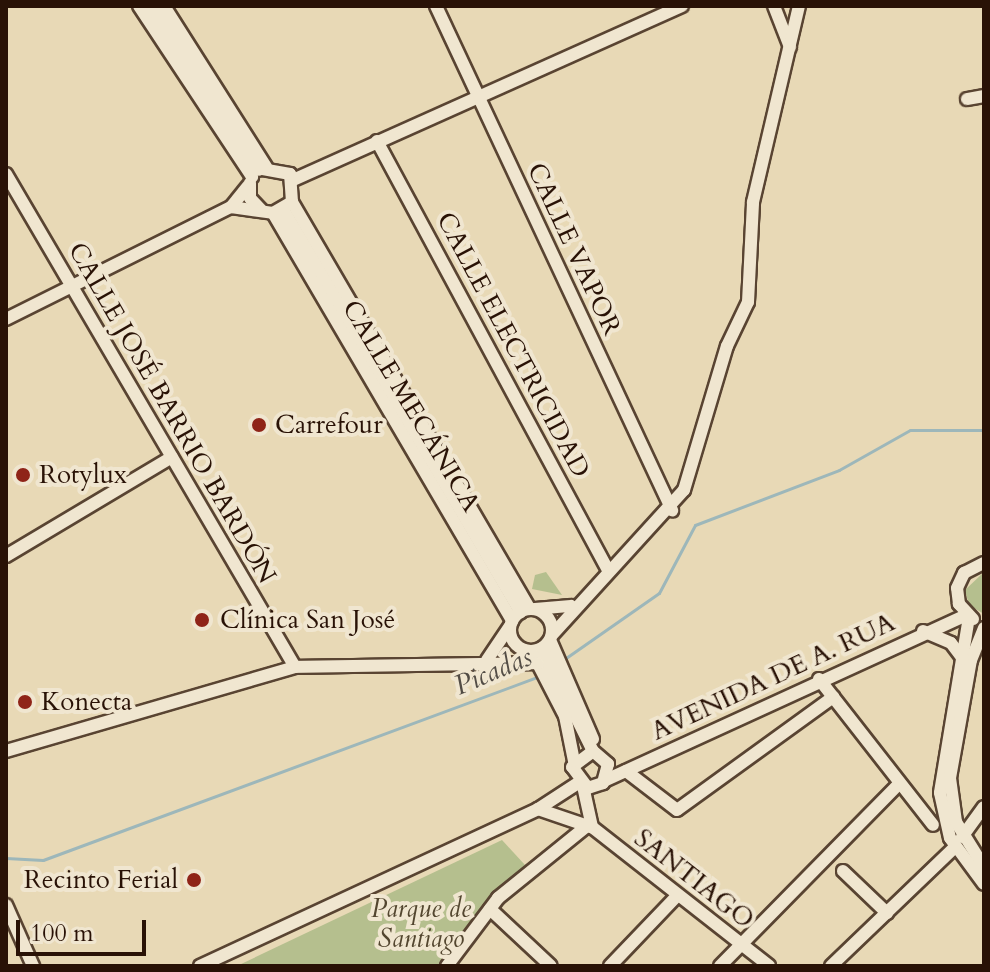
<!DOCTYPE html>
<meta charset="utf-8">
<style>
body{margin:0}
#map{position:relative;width:990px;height:972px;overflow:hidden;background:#e8d9b6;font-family:Cardo,serif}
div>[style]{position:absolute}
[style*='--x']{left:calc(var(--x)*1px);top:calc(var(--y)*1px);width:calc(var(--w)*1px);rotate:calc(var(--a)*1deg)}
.green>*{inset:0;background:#b5bf8e}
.stream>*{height:3px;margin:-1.5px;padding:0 1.5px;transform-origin:1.5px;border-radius:1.5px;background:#9db7ba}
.roads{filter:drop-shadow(2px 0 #594432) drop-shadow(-2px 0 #594432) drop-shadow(0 2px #594432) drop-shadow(0 -2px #594432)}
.minor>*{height:12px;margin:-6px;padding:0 6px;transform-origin:6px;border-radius:6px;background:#f0e6d0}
.minor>.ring{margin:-6px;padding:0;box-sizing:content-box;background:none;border:12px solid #f0e6d0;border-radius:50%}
.dots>*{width:22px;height:22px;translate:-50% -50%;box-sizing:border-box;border:4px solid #f0e6d0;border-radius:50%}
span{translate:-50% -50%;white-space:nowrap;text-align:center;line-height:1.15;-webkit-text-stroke:8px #f0e6d0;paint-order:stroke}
.street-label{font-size:26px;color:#291206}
.poi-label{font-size:26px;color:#291206}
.left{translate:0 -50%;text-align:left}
.right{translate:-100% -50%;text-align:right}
.park-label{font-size:26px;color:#53462f;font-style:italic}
.water-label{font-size:28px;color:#524c45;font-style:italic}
.frame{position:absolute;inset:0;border:8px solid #291206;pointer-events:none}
.scale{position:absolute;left:16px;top:920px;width:130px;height:36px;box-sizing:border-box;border:4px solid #291206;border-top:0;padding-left:10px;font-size:24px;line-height:28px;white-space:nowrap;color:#291206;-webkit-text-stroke:6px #f0e6d0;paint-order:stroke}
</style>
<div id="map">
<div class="green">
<div style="clip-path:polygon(546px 572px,562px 595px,532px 589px,535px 575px)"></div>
<div style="clip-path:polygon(984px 572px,984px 614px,969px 605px,965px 590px)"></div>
<div style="clip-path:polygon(502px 840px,525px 865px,442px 966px,239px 965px)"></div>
</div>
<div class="stream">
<div style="--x:563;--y:660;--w:117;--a:-34.9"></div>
<div style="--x:659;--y:593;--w:77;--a:-62.1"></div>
<div style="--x:695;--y:525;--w:154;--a:-20.9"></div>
<div style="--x:839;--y:470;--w:81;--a:-29.4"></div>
<div style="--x:910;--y:430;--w:74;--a:0"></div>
<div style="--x:6;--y:858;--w:37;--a:3"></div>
<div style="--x:43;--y:860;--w:530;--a:-20.32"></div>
</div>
<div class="roads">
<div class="minor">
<div style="--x:139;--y:6;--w:205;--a:56.5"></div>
<div style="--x:151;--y:6;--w:196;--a:56.6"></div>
<div style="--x:164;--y:6;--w:191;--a:57.6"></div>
<div style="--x:436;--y:6;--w:557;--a:64.91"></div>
<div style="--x:774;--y:6;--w:44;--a:68.7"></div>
<div style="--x:967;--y:99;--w:17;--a:-10"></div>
<div style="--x:377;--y:141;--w:489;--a:61.7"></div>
<div style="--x:6;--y:174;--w:571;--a:59.62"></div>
<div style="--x:293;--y:180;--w:426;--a:-24.1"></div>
<div style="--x:250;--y:183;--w:15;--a:90"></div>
<div style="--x:250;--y:198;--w:16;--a:47"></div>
<div style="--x:292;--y:202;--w:471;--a:59.7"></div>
<div style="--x:231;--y:207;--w:42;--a:8.1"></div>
<div style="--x:273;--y:213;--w:22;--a:-30"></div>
<div style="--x:292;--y:202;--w:28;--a:-94"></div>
<div style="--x:290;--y:174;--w:29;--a:-170"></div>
<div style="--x:283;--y:209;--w:468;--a:59.5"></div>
<div style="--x:273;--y:213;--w:473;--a:59.6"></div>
<div style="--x:6;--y:319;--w:251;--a:-26.5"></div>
<div style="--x:231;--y:207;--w:27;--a:-51"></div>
<div style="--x:6;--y:556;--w:193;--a:-30.8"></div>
<div class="ring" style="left:510px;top:609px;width:30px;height:30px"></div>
<div style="--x:535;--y:609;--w:36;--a:-5"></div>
<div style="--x:969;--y:617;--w:178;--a:99.4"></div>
<div style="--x:940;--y:793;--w:46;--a:77.5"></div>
<div style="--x:950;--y:838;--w:57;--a:53.5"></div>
<div style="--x:973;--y:619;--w:21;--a:-133"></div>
<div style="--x:959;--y:604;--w:16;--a:-97"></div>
<div style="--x:957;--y:588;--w:17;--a:-65"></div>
<div style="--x:964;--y:573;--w:22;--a:-27"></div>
<div style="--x:984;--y:628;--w:35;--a:112"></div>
<div style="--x:971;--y:660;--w:120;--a:100.1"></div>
<div style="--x:950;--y:778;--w:44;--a:82.2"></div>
<div style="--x:956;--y:822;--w:53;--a:58.1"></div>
<div style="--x:923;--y:631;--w:30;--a:23"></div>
<div style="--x:951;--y:643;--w:20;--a:53"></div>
<div style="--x:552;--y:635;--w:196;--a:-47.7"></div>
<div style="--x:684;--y:490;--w:150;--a:-73.4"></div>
<div style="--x:727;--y:346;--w:49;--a:-64.5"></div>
<div style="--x:748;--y:302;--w:100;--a:-87.1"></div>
<div style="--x:753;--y:202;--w:201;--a:-76.8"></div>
<div style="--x:550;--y:640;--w:108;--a:66.5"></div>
<div style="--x:542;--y:648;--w:115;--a:63.7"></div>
<div style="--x:593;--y:751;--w:20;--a:41"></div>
<div style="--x:608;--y:764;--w:20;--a:105"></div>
<div style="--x:603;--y:783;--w:16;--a:162"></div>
<div style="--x:588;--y:788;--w:26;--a:-127"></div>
<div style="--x:572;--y:767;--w:26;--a:-37"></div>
<div style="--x:534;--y:656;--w:68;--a:62.7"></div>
<div style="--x:565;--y:716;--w:46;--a:78.7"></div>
<div style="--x:487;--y:660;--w:40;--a:-56"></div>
<div style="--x:819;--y:679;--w:185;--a:52"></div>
<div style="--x:6;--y:751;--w:301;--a:-16.2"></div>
<div style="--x:295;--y:667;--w:243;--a:-0.9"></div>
<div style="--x:626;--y:771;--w:64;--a:37.4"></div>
<div style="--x:677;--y:810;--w:193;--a:-35.9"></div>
<div style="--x:606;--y:780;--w:397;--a:-24.6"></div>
<div style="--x:583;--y:786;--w:42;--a:77.6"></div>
<div style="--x:592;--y:827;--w:225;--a:38.1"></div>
<div style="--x:538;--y:809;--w:56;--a:18.8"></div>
<div style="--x:962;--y:837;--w:37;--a:-54"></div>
<div style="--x:843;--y:871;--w:61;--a:43.7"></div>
<div style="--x:6;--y:905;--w:67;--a:66.1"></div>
<div style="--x:490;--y:909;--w:83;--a:43.1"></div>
<div style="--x:200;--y:966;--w:373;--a:-24.9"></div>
<div style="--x:538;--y:809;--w:48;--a:-33"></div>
<div style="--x:447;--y:966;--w:85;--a:-53.1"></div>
<div style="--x:498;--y:898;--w:116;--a:-39"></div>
<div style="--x:610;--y:966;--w:97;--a:-46.3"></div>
<div style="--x:720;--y:966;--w:255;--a:-45.5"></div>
<div style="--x:831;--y:966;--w:172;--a:-43.8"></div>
</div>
</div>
<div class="dots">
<div style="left:259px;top:425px;background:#8f2418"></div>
<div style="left:23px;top:475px;background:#8f2418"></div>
<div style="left:202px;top:620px;background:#8f2418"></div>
<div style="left:25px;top:702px;background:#8f2418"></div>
<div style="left:194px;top:880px;background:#8f2418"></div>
</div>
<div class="street-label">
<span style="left:574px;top:249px;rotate:65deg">CALLE VAPOR</span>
<span style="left:513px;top:345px;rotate:62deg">CALLE ELECTRICIDAD</span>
<span style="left:411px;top:406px;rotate:59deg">CALLE MECÁNICA</span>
<span style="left:172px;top:413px;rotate:60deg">CALLE JOSÉ BARRIO BARDÓN</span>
<span style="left:773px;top:677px;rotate:-25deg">AVENIDA DE A. RUA</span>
<span style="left:694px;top:879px;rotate:38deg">SANTIAGO</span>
</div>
<div class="poi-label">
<span class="left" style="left:275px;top:425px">Carrefour</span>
<span class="left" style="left:39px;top:475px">Rotylux</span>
<span class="left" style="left:220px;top:620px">Clínica San José</span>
<span class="left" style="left:41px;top:702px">Konecta</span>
<span class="right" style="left:178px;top:880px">Recinto Ferial</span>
</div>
<div class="park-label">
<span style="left:421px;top:924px">Parque de<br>Santiago</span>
</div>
<div class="water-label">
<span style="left:493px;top:671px;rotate:-23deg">Picadas</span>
</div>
<div class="frame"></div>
<div class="scale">100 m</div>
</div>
